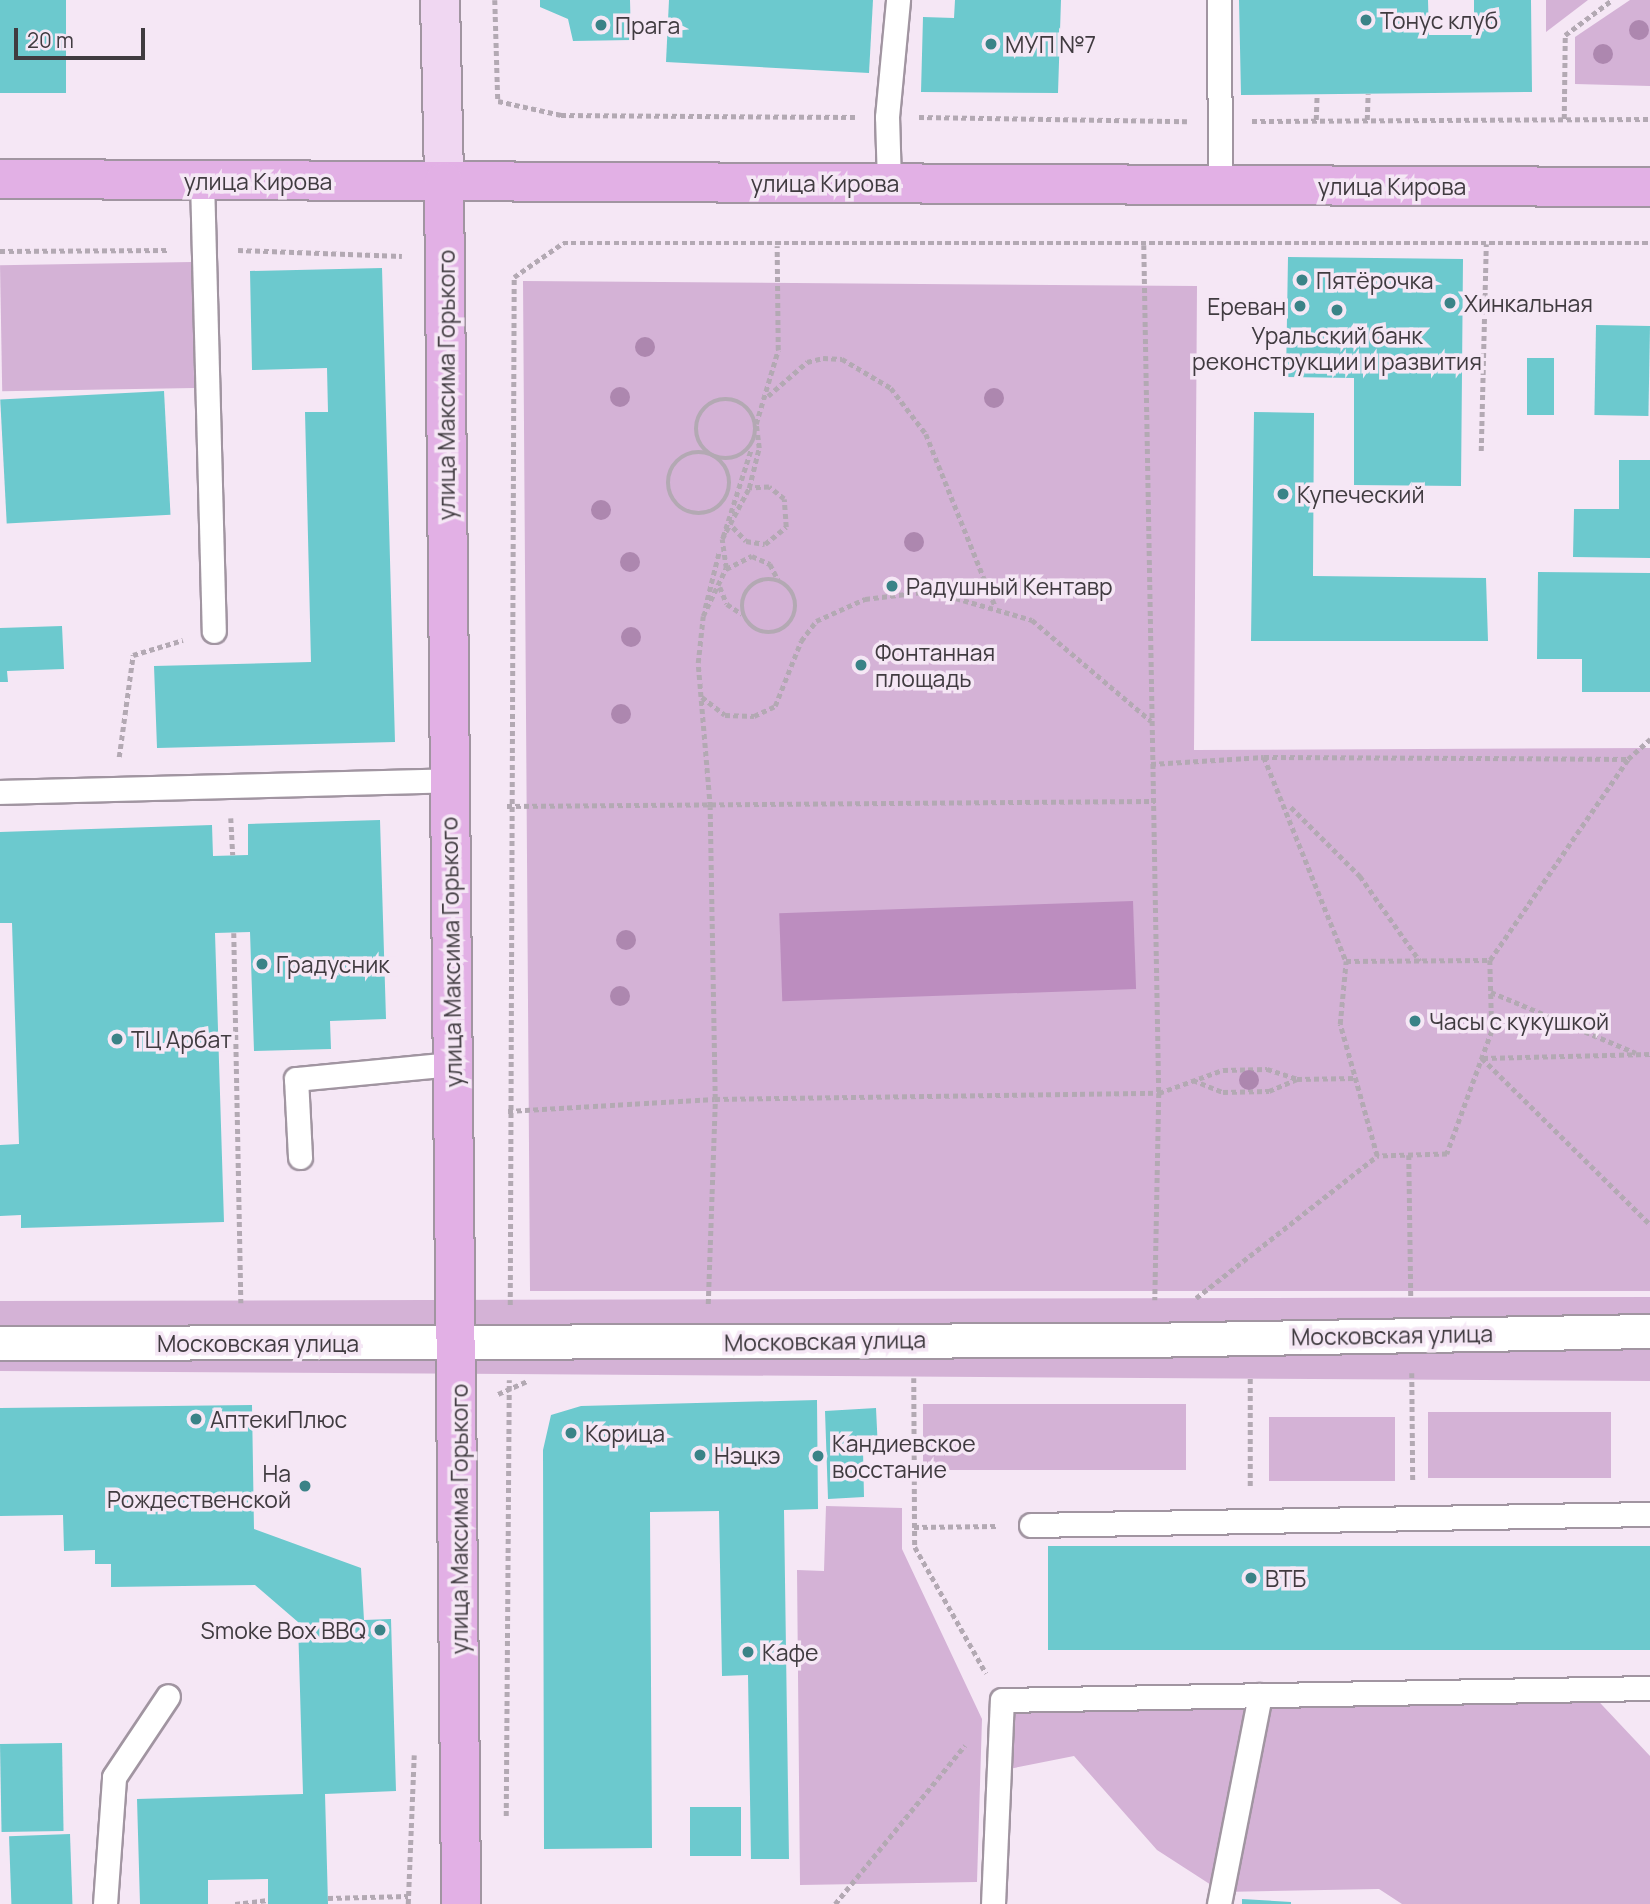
<!DOCTYPE html>
<meta charset="utf-8">
<style>
body{margin:0}
#map{position:relative;width:1650px;height:1904px;overflow:hidden;background:#f5e7f5;font-family:Manrope,sans-serif}
div>[style]{position:absolute}
[style*='--x']{left:calc(var(--x)*1px);top:calc(var(--y)*1px);width:calc(var(--w)*1px);rotate:calc(var(--a)*1deg)}
.green>*{inset:0;background:#d4b2d6;transform-origin:0 0}
.water>*{inset:0;background:#bc8dbf;transform-origin:0 0}
.building>*{inset:0;background:#6cc9ce;transform-origin:0 0}
.path>*{height:4.5px;margin-top:-2.25px;transform-origin:0;background:repeating-linear-gradient(90deg,#b3a9b3 0 5px,transparent 0 8.5px)}
.path>.ring{margin:-2.25px;padding:0;box-sizing:content-box;background:none;border:4.5px solid #b3a9b3;border-radius:50%}
.roads{filter:drop-shadow(2px 0 #a195a1) drop-shadow(-2px 0 #a195a1) drop-shadow(0 2px #a195a1) drop-shadow(0 -2px #a195a1)}
.service>*{height:23px;margin:-11.5px;padding:0 11.5px;transform-origin:11.5px;border-radius:11.5px;background:#fff}
.pedestrian>*{height:33px;margin:-16.5px;padding:0 16.5px;transform-origin:16.5px;border-radius:16.5px;background:#fff}
.secondary>*{height:38px;margin:-19px;padding:0 19px;transform-origin:19px;border-radius:19px;background:#f0d7f2}
.primary>*{height:38px;margin:-19px;padding:0 19px;transform-origin:19px;border-radius:19px;background:#e2b0e5}
.trees>*{width:20px;height:20px;margin:-10px;border-radius:50%;background:#ad87af}
.dots>*{width:19px;height:19px;translate:-50% -50%;box-sizing:border-box;border:4px solid #f5e7f5;border-radius:50%}
span{translate:-50% -50%;white-space:nowrap;text-align:center;line-height:1.15;-webkit-text-stroke:7px #f5e7f5;paint-order:stroke}
.poi-label{font-size:23px;color:#403b40}
.left{translate:0 -50%;text-align:left}
.right{translate:-100% -50%;text-align:right}
.street-label{font-size:23px;color:#403b40}
.scale{position:absolute;left:14px;top:28px;width:131px;height:32px;box-sizing:border-box;border:4px solid #403b40;border-top:0;padding-left:9px;font-size:21px;line-height:24px;white-space:nowrap;color:#403b40;-webkit-text-stroke:5px #f5e7f5;paint-order:stroke}
</style>
<div id="map">
<div class="green">
<div style="clip-path:polygon(1546px 0,1588px 0,1546px 32px)"></div>
<div style="clip-path:polygon(1630px 0,1650px 0,1650px 86px,1575px 84px,1575px 37px)"></div>
<div style="left:192px;top:262px;width:126px;height:192px;rotate:89deg"></div>
<div style="clip-path:polygon(523px 281px,1197px 286px,1194px 750px,1650px 748px,1650px 1291px,530px 1291px)"></div>
<div style="clip-path:polygon(1650px 1297px,1650px 1381px,0 1371px,0 1301px)"></div>
<div style="left:923px;top:1404px;width:263px;height:66px"></div>
<div style="left:1428px;top:1412px;width:183px;height:66px"></div>
<div style="left:1269px;top:1417px;width:126px;height:64px"></div>
<div style="clip-path:polygon(826px 1506px,902px 1508px,902px 1549px,982px 1719px,977px 1882px,800px 1885px,797px 1570px,824px 1571px)"></div>
<div style="clip-path:polygon(1587px 1689px,1650px 1756px,1650px 1904px,1402px 1904px,1379px 1889px,1222px 1892px,1157px 1850px,1074px 1756px,999px 1771px,1002px 1700px)"></div>
</div>
<div class="water">
<div style="left:1133px;top:901px;width:88px;height:354px;rotate:88deg"></div>
</div>
<div class="building">
<div style="left:0;top:0;width:66px;height:93px"></div>
<div style="clip-path:polygon(540px 0,630px 0,631px 40px,573px 41px,568px 19px,540px 7px)"></div>
<div style="clip-path:polygon(669px 0,873px 0,869px 73px,666px 62px)"></div>
<div style="clip-path:polygon(955px 0,1061px 0,1058px 93px,921px 92px,923px 17px,954px 18px)"></div>
<div style="clip-path:polygon(1239px 0,1428px 0,1429px 35px,1474px 35px,1474px 0,1531px 0,1532px 92px,1241px 95px)"></div>
<div style="clip-path:polygon(1288px 257px,1463px 259px,1461px 486px,1354px 485px,1354px 378px,1286px 377px)"></div>
<div style="clip-path:polygon(382px 268px,395px 742px,157px 748px,154px 666px,311px 662px,305px 412px,328px 412px,327px 368px,252px 370px,250px 271px)"></div>
<div style="left:1596px;top:325px;width:54px;height:90px;rotate:1deg"></div>
<div style="left:1527px;top:358px;width:27px;height:57px"></div>
<div style="left:164px;top:391px;width:124px;height:164px;rotate:87deg"></div>
<div style="clip-path:polygon(1254px 412px,1314px 413px,1313px 576px,1486px 578px,1488px 641px,1251px 641px)"></div>
<div style="clip-path:polygon(1619px 460px,1650px 460px,1650px 558px,1573px 557px,1574px 509px,1619px 509px)"></div>
<div style="clip-path:polygon(1538px 572px,1650px 573px,1650px 692px,1582px 692px,1582px 659px,1537px 659px)"></div>
<div style="clip-path:polygon(62px 626px,64px 669px,7px 671px,8px 682px,0 682px,0 628px)"></div>
<div style="clip-path:polygon(380px 820px,386px 1019px,330px 1021px,331px 1049px,254px 1051px,250px 932px,215px 933px,224px 1222px,21px 1228px,21px 1215px,0 1216px,0 1145px,19px 1144px,12px 923px,0 923px,0 832px,212px 825px,213px 856px,248px 855px,248px 824px)"></div>
<div style="clip-path:polygon(817px 1400px,818px 1509px,784px 1510px,789px 1859px,751px 1859px,748px 1675px,722px 1676px,719px 1511px,650px 1512px,652px 1848px,544px 1849px,543px 1450px,551px 1415px,581px 1406px)"></div>
<div style="clip-path:polygon(252px 1405px,254px 1529px,361px 1568px,364px 1620px,391px 1619px,396px 1791px,325px 1794px,328px 1904px,268px 1904px,268px 1879px,208px 1880px,208px 1904px,140px 1904px,137px 1799px,303px 1794px,298px 1622px,255px 1585px,111px 1587px,111px 1564px,95px 1564px,95px 1550px,64px 1551px,63px 1515px,0 1516px,0 1408px)"></div>
<div style="clip-path:polygon(876px 1408px,878px 1450px,863px 1450px,864px 1497px,828px 1499px,825px 1411px)"></div>
<div style="left:1650px;top:1546px;width:104px;height:602px;rotate:90deg"></div>
<div style="left:62px;top:1743px;width:88px;height:62px;rotate:89deg"></div>
<div style="left:741px;top:1807px;width:49px;height:51px;rotate:90deg"></div>
<div style="left:70px;top:1834px;width:70px;height:61px;rotate:88deg"></div>
<div style="clip-path:polygon(1242px 1899px,1291px 1902px,1291px 1904px,1242px 1904px)"></div>
</div>
<div class="path">
<div style="--x:495;--y:0;--w:101;--a:88.3"></div>
<div style="--x:498;--y:101;--w:65;--a:12.5"></div>
<div style="--x:561;--y:115;--w:294;--a:0.4"></div>
<div style="--x:919;--y:117;--w:268;--a:0.9"></div>
<div style="--x:1564;--y:119;--w:84;--a:-89.3"></div>
<div style="--x:1565;--y:35;--w:59;--a:-36.7"></div>
<div style="--x:1316;--y:120;--w:25;--a:-88"></div>
<div style="--x:1367;--y:120;--w:26;--a:-88"></div>
<div style="--x:1252;--y:121;--w:398;--a:-0.3"></div>
<div style="--x:1144;--y:245;--w:848;--a:88.99"></div>
<div style="--x:1159;--y:1093;--w:207;--a:91.1"></div>
<div style="--x:238;--y:250;--w:164;--a:2.1"></div>
<div style="--x:0;--y:251;--w:170;--a:-0.3"></div>
<div style="--x:768;--y:396;--w:52;--a:-41.1"></div>
<div style="--x:807;--y:362;--w:16;--a:-14"></div>
<div style="--x:823;--y:358;--w:19;--a:3"></div>
<div style="--x:842;--y:359;--w:57;--a:30.6"></div>
<div style="--x:891;--y:388;--w:58;--a:52.7"></div>
<div style="--x:926;--y:434;--w:185;--a:68.1"></div>
<div class="ring" style="left:696px;top:399px;width:55.5px;height:55.5px"></div>
<div style="--x:1481;--y:451;--w:207;--a:-88.6"></div>
<div class="ring" style="left:668px;top:452px;width:57.5px;height:57.5px"></div>
<div style="--x:733;--y:527;--w:19;--a:47"></div>
<div style="--x:746;--y:541;--w:19;--a:9"></div>
<div style="--x:765;--y:544;--w:27;--a:-39"></div>
<div style="--x:786;--y:527;--w:28;--a:-94"></div>
<div style="--x:784;--y:499;--w:19;--a:-141"></div>
<div style="--x:769;--y:487;--w:20;--a:177"></div>
<div style="--x:723;--y:537;--w:92;--a:-72.3"></div>
<div style="--x:726;--y:569;--w:29;--a:-27"></div>
<div style="--x:752;--y:556;--w:20;--a:24"></div>
<div style="--x:770;--y:564;--w:18;--a:63"></div>
<div class="ring" style="left:742px;top:579px;width:49.5px;height:49.5px"></div>
<div style="--x:720;--y:587;--w:18;--a:68"></div>
<div style="--x:727;--y:604;--w:18;--a:34"></div>
<div style="--x:705;--y:608;--w:58;--a:-76"></div>
<div style="--x:702;--y:697;--w:29;--a:38"></div>
<div style="--x:725;--y:715;--w:29;--a:2"></div>
<div style="--x:754;--y:716;--w:23;--a:-25"></div>
<div style="--x:775;--y:706;--w:70;--a:-68.2"></div>
<div style="--x:801;--y:641;--w:25;--a:-53"></div>
<div style="--x:816;--y:621;--w:54;--a:-24.2"></div>
<div style="--x:865;--y:599;--w:66;--a:-6.9"></div>
<div style="--x:931;--y:591;--w:105;--a:16"></div>
<div style="--x:1032;--y:620;--w:156;--a:40.3"></div>
<div style="--x:119;--y:757;--w:103;--a:-82.2"></div>
<div style="--x:133;--y:655;--w:52;--a:-16.7"></div>
<div style="--x:1264;--y:757;--w:220;--a:68.1"></div>
<div style="--x:1151;--y:764;--w:113;--a:-3.5"></div>
<div style="--x:1264;--y:757;--w:364;--a:0.3"></div>
<div style="--x:507;--y:806;--w:648;--a:-0.44"></div>
<div style="--x:1291;--y:807;--w:98;--a:45"></div>
<div style="--x:1360;--y:876;--w:104;--a:54.8"></div>
<div style="--x:231;--y:818;--w:37;--a:87"></div>
<div style="--x:234;--y:933;--w:370;--a:88.9"></div>
<div style="--x:1490;--y:960;--w:71;--a:88.4"></div>
<div style="--x:1492;--y:1031;--w:131;--a:110.1"></div>
<div style="--x:1447;--y:1154;--w:70;--a:178.4"></div>
<div style="--x:1377;--y:1156;--w:137;--a:-105.7"></div>
<div style="--x:1340;--y:1024;--w:63;--a:-84.6"></div>
<div style="--x:1346;--y:961;--w:144;--a:-0.4"></div>
<div style="--x:1490;--y:960;--w:244;--a:-55.5"></div>
<div style="--x:1628;--y:759;--w:30;--a:-42"></div>
<div style="--x:1491;--y:992;--w:157;--a:22.8"></div>
<div style="--x:1482;--y:1058;--w:236;--a:44.7"></div>
<div style="--x:1483;--y:1058;--w:167;--a:-1.4"></div>
<div style="--x:1193;--y:1080;--w:32;--a:22"></div>
<div style="--x:1223;--y:1092;--w:46;--a:-1.2"></div>
<div style="--x:1269;--y:1091;--w:30;--a:-23"></div>
<div style="--x:1297;--y:1079;--w:58;--a:-1"></div>
<div style="--x:508;--y:1111;--w:207;--a:-3.3"></div>
<div style="--x:715;--y:1099;--w:444;--a:-0.8"></div>
<div style="--x:1159;--y:1093;--w:68;--a:-19.8"></div>
<div style="--x:1223;--y:1070;--w:44;--a:-1.3"></div>
<div style="--x:1267;--y:1069;--w:32;--a:18"></div>
<div style="--x:1409;--y:1155;--w:143;--a:89.2"></div>
<div style="--x:1196;--y:1298;--w:230;--a:-38.1"></div>
<div style="--x:708;--y:1304;--w:205;--a:-88"></div>
<div style="--x:715;--y:1099;--w:292;--a:-91"></div>
<div style="--x:710;--y:807;--w:144;--a:-94.8"></div>
<div style="--x:698;--y:663;--w:47;--a:-83.9"></div>
<div style="--x:703;--y:616;--w:53;--a:-64.4"></div>
<div style="--x:726;--y:568;--w:29;--a:-98"></div>
<div style="--x:722;--y:539;--w:58;--a:-62.1"></div>
<div style="--x:749;--y:488;--w:41;--a:-76"></div>
<div style="--x:759;--y:448;--w:24;--a:-97"></div>
<div style="--x:756;--y:424;--w:77;--a:-73.4"></div>
<div style="--x:778;--y:350;--w:104;--a:-90.6"></div>
<div style="--x:510;--y:1305;--w:1028;--a:-89.78"></div>
<div style="--x:514;--y:277;--w:60;--a:-34.8"></div>
<div style="--x:563;--y:243;--w:1087;--a:0"></div>
<div style="--x:1412;--y:1373;--w:110;--a:89.5"></div>
<div style="--x:914;--y:1378;--w:169;--a:89.7"></div>
<div style="--x:915;--y:1547;--w:145;--a:60.6"></div>
<div style="--x:498;--y:1394;--w:32;--a:-24"></div>
<div style="--x:1250;--y:1486;--w:110;--a:-90"></div>
<div style="--x:914;--y:1527;--w:83;--a:-0.7"></div>
<div style="--x:506;--y:1816;--w:436;--a:-89.6"></div>
<div style="--x:328;--y:1898;--w:80;--a:-1.4"></div>
<div style="--x:235;--y:1904;--w:33;--a:-7"></div>
<div style="--x:408;--y:1904;--w:149;--a:-87.7"></div>
<div style="--x:835;--y:1904;--w:205;--a:-50.7"></div>
</div>
<div class="roads">
<div class="service">
<div style="--x:1219;--y:0;--w:185;--a:89.7"></div>
<div style="--x:202;--y:180;--w:451;--a:88.5"></div>
<div style="--x:889;--y:183;--w:66;--a:-91.7"></div>
<div style="--x:887;--y:117;--w:118;--a:-84.6"></div>
<div style="--x:0;--y:792;--w:449;--a:-1.5"></div>
<div style="--x:300;--y:1157;--w:78;--a:-92.9"></div>
<div style="--x:296;--y:1079;--w:158;--a:-5.5"></div>
<div style="--x:1031;--y:1525;--w:619;--a:-1.02"></div>
<div style="--x:105;--y:1904;--w:127;--a:-85.9"></div>
<div style="--x:114;--y:1777;--w:97;--a:-56.3"></div>
<div style="--x:993;--y:1904;--w:204;--a:-87.5"></div>
<div style="--x:1002;--y:1700;--w:648;--a:-1.06"></div>
<div style="--x:1219;--y:1904;--w:213;--a:-78.9"></div>
</div>
<div class="pedestrian">
<div style="--x:0;--y:1343;--w:1143;--a:-0.15"></div>
<div style="--x:1143;--y:1340;--w:507;--a:-1.02"></div>
</div>
<div class="secondary">
<div style="--x:440;--y:0;--w:182;--a:88.7"></div>
</div>
<div class="primary">
<div style="--x:0;--y:179;--w:1650;--a:0.28"></div>
<div style="--x:444;--y:182;--w:1722;--a:89.43"></div>
</div>
</div>
<div class="trees">
<div style="left:1639px;top:30px"></div>
<div style="left:1603px;top:54px"></div>
<div style="left:645px;top:347px"></div>
<div style="left:620px;top:397px"></div>
<div style="left:994px;top:398px"></div>
<div style="left:601px;top:510px"></div>
<div style="left:914px;top:542px"></div>
<div style="left:630px;top:562px"></div>
<div style="left:631px;top:637px"></div>
<div style="left:621px;top:714px"></div>
<div style="left:626px;top:940px"></div>
<div style="left:620px;top:996px"></div>
<div style="left:1249px;top:1080px"></div>
</div>
<div class="dots">
<div style="left:1366px;top:20px;background:#3a8387"></div>
<div style="left:601px;top:25px;background:#3a8387"></div>
<div style="left:991px;top:44px;background:#3a8387"></div>
<div style="left:1302px;top:280px;background:#3a8387"></div>
<div style="left:1450px;top:303px;background:#3a8387"></div>
<div style="left:1300px;top:306px;background:#3a8387"></div>
<div style="left:1337px;top:310px;background:#3a8387"></div>
<div style="left:1283px;top:494px;background:#3a8387"></div>
<div style="left:892px;top:586px;background:#3a8387"></div>
<div style="left:861px;top:665px;background:#3a8387"></div>
<div style="left:262px;top:964px;background:#3a8387"></div>
<div style="left:1415px;top:1021px;background:#3a8387"></div>
<div style="left:117px;top:1039px;background:#3a8387"></div>
<div style="left:196px;top:1419px;background:#3a8387"></div>
<div style="left:571px;top:1433px;background:#3a8387"></div>
<div style="left:700px;top:1455px;background:#3a8387"></div>
<div style="left:818px;top:1456px;background:#3a8387"></div>
<div style="left:305px;top:1486px;background:#3a8387"></div>
<div style="left:1251px;top:1578px;background:#3a8387"></div>
<div style="left:380px;top:1630px;background:#3a8387"></div>
<div style="left:748px;top:1652px;background:#3a8387"></div>
</div>
<div class="poi-label">
<span class="left" style="left:1380px;top:20px">Тонус клуб</span>
<span class="left" style="left:615px;top:25px">Прага</span>
<span class="left" style="left:1005px;top:44px">МУП №7</span>
<span class="left" style="left:1316px;top:280px">Пятёрочка</span>
<span class="left" style="left:1464px;top:303px">Хинкальная</span>
<span class="right" style="left:1286px;top:306px">Ереван</span>
<span style="left:1337px;top:348px">Уральский банк<br>реконструкции и развития</span>
<span class="left" style="left:1297px;top:494px">Купеческий</span>
<span class="left" style="left:906px;top:586px">Радушный Кентавр</span>
<span class="left" style="left:875px;top:665px">Фонтанная<br>площадь</span>
<span class="left" style="left:276px;top:964px">Градусник</span>
<span class="left" style="left:1429px;top:1021px">Часы с кукушкой</span>
<span class="left" style="left:131px;top:1039px">ТЦ Арбат</span>
<span class="left" style="left:210px;top:1419px">АптекиПлюс</span>
<span class="left" style="left:585px;top:1433px">Корица</span>
<span class="left" style="left:832px;top:1456px">Кандиевское<br>восстание</span>
<span class="left" style="left:714px;top:1455px">Нэцкэ</span>
<span class="right" style="left:291px;top:1486px">На<br>Рождественской</span>
<span class="left" style="left:1265px;top:1578px">ВТБ</span>
<span class="right" style="left:366px;top:1630px">Smoke Box BBQ</span>
<span class="left" style="left:762px;top:1652px">Кафе</span>
</div>
<div class="street-label">
<span style="left:258px;top:181px">улица Кирова</span>
<span style="left:825px;top:183px">улица Кирова</span>
<span style="left:1392px;top:186px">улица Кирова</span>
<span style="left:446px;top:385px;rotate:-90deg">улица Максима Горького</span>
<span style="left:451px;top:952px;rotate:-91deg">улица Максима Горького</span>
<span style="left:1392px;top:1335px;rotate:-1deg">Московская улица</span>
<span style="left:825px;top:1341px;rotate:-1deg">Московская улица</span>
<span style="left:258px;top:1343px">Московская улица</span>
<span style="left:459px;top:1519px;rotate:-90deg">улица Максима Горького</span>
</div>
<div class="scale">20 m</div>
</div>
